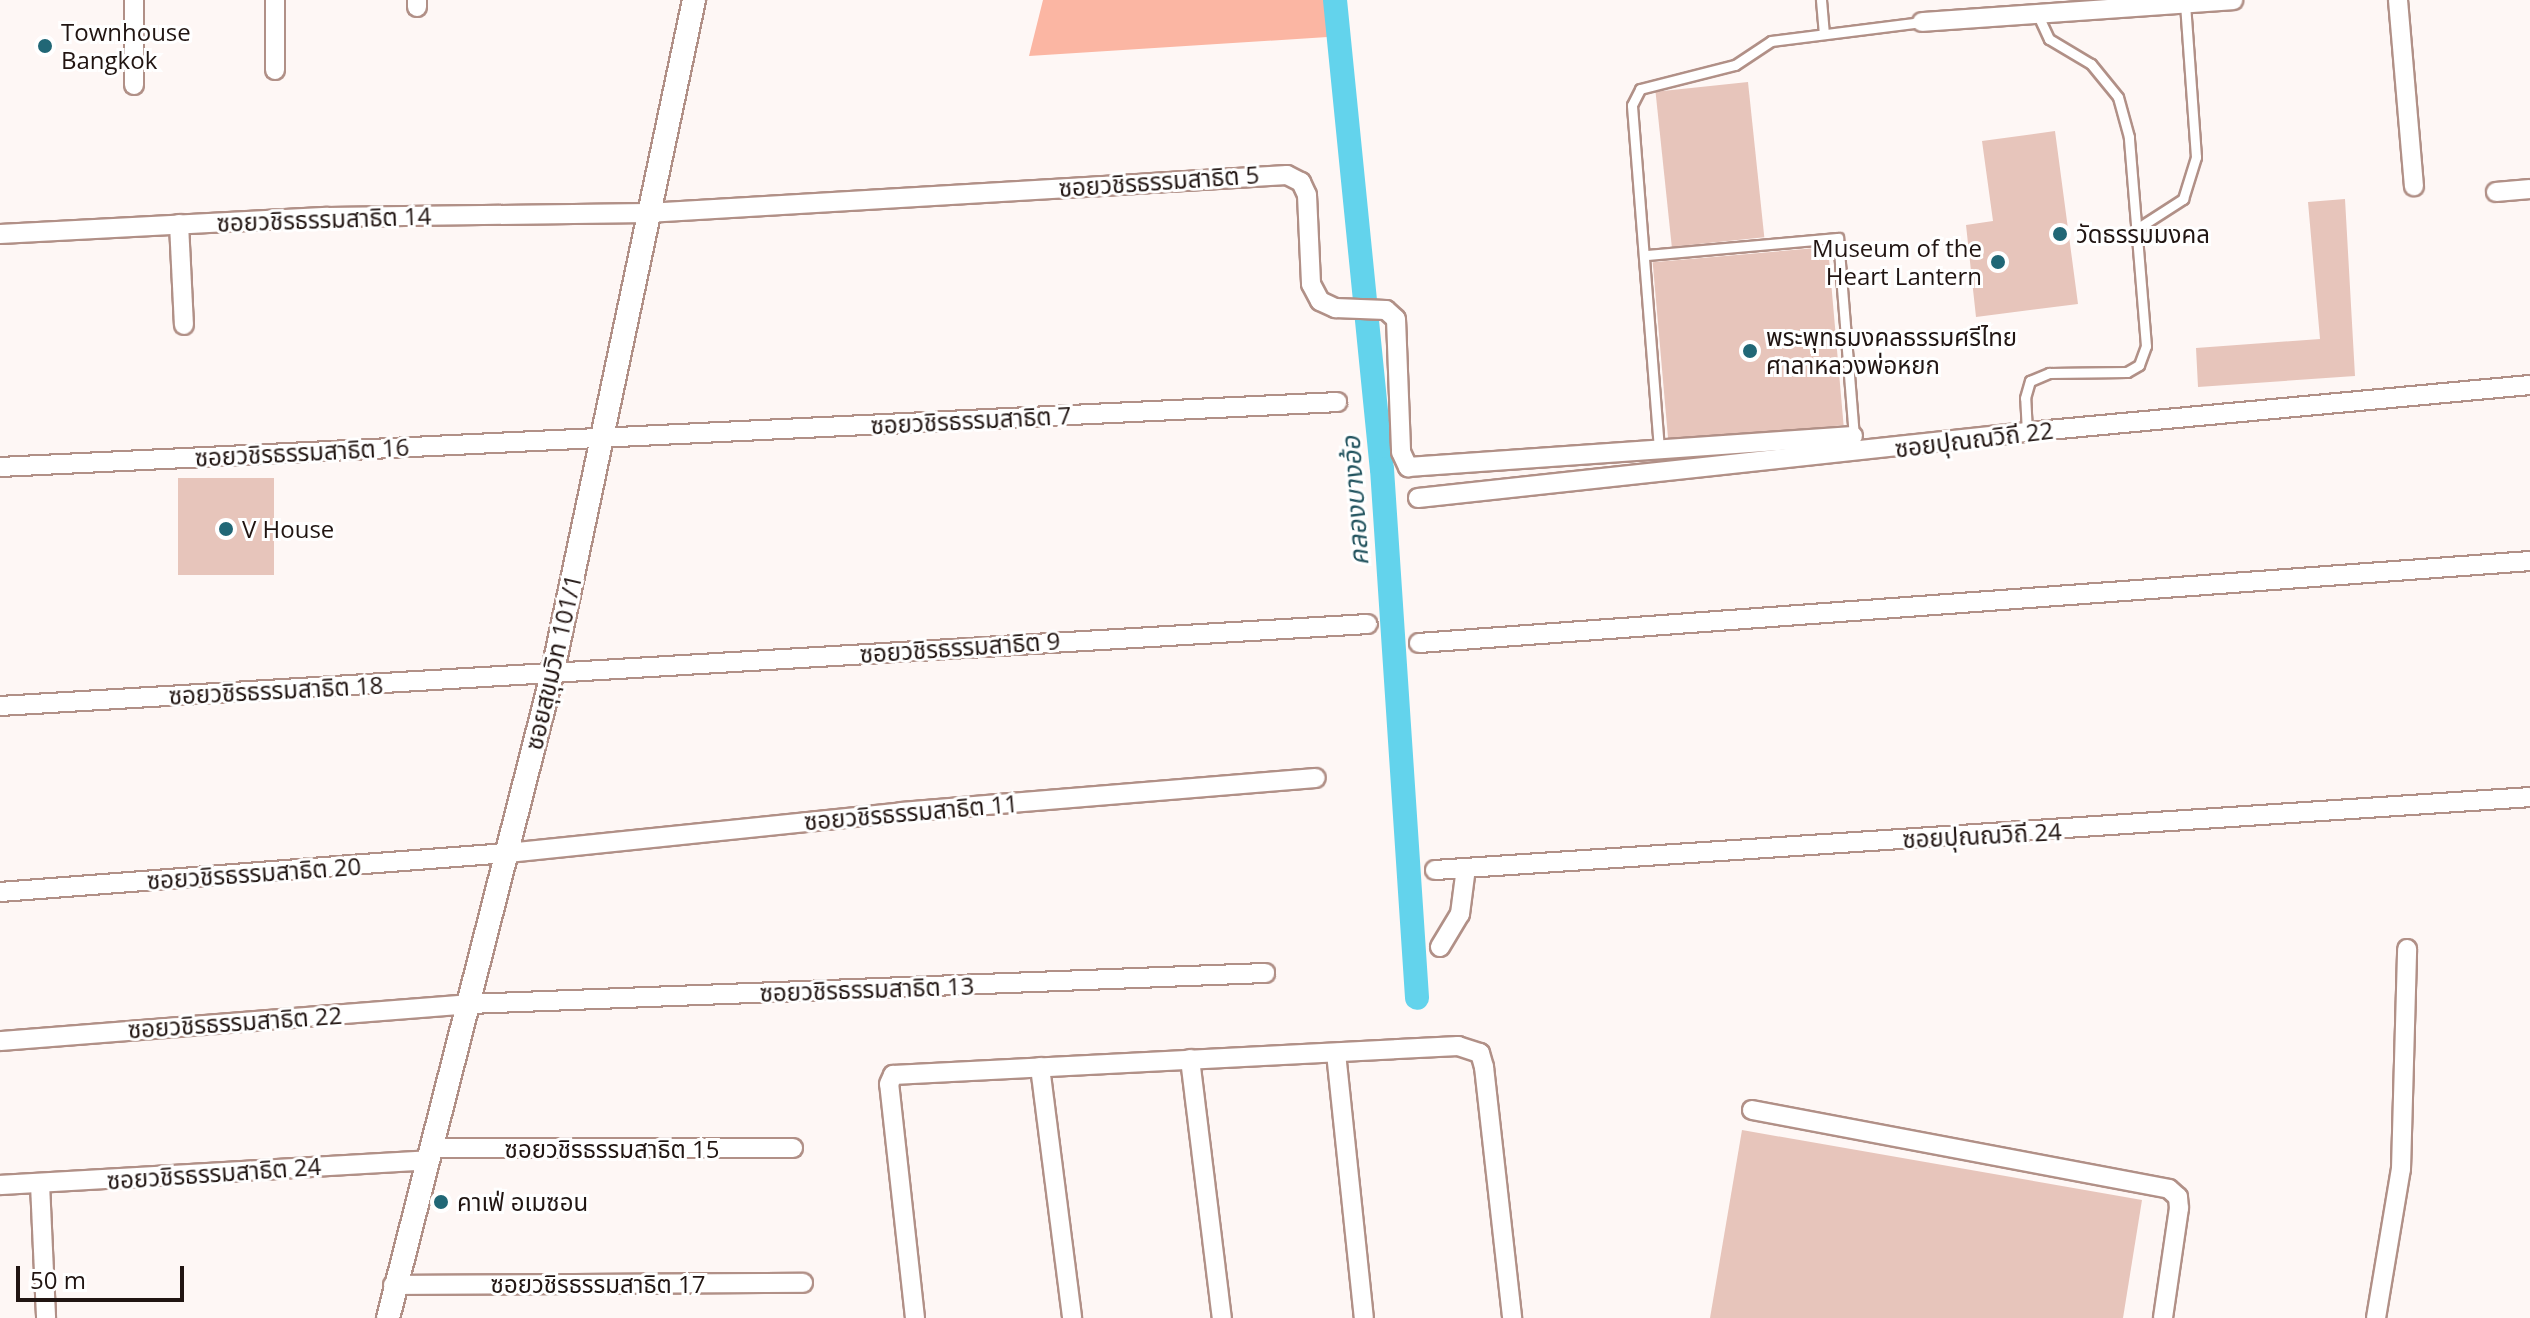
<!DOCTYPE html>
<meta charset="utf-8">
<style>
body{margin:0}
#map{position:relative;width:2530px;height:1318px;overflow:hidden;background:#fef7f5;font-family:"Open Sans","Noto Sans Thai",sans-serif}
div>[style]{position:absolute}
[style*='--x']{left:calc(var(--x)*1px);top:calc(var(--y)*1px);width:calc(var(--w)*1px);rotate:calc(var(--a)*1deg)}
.green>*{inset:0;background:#fbb6a3}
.canal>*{height:24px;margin:-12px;padding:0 12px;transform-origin:12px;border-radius:12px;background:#63d3ec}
.building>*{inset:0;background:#e7c5bb;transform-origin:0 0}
.roads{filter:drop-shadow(2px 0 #b19087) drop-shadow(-2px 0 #b19087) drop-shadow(0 2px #b19087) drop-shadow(0 -2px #b19087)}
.service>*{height:9px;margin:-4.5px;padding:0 4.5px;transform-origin:4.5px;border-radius:4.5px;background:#fff}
.minor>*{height:18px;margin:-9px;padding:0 9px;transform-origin:9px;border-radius:9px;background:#fff}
.tertiary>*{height:22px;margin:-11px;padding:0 11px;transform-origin:11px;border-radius:11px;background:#fff}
.dots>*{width:22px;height:22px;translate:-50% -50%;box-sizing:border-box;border:4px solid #fff;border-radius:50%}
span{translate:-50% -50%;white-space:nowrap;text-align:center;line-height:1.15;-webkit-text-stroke:6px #fff;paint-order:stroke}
.poi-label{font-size:24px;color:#211512}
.left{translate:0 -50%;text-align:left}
.right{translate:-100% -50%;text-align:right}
.street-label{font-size:24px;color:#211512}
.water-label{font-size:26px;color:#22535e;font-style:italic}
.scale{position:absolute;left:16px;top:1266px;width:168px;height:36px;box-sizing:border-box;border:4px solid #211512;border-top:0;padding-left:10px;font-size:24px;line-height:28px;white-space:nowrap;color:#211512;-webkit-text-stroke:6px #fff;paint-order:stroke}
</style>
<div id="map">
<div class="green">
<div style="clip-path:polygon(1043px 0,1340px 0,1343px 36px,1029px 56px)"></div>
</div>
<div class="canal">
<div style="--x:1335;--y:0;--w:471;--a:84.3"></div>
<div style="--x:1382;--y:469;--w:530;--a:86.21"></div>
</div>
<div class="building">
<div style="left:1748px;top:82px;width:156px;height:93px;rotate:84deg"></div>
<div style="clip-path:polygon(2055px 131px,2078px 304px,1976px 317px,1966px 225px,1993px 221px,1982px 141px)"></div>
<div style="clip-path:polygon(2345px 199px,2355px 376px,2198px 387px,2196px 348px,2320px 339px,2308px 202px)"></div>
<div style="left:1828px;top:247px;width:179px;height:176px;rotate:85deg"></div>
<div style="left:274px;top:478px;width:97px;height:96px;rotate:90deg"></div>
<div style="clip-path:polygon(1742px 1130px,2142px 1200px,2123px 1318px,1710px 1318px)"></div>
</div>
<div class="roads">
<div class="service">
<div style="--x:1821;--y:0;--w:32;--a:85"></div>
<div style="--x:2138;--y:228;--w:54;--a:-32.8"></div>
<div style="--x:2183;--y:199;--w:44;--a:-72.8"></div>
<div style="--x:2196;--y:157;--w:153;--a:-94.1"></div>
<div style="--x:1646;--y:255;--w:193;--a:-5.1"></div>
<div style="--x:1838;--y:238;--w:200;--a:85.4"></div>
<div style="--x:2027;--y:432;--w:34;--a:-93"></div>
<div style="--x:2025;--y:398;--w:18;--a:-74"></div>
<div style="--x:2030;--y:381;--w:21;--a:-23"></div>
<div style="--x:2049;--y:373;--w:78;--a:-0.7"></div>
<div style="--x:2127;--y:372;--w:14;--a:-30"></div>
<div style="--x:2139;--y:365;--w:20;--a:-70"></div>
<div style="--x:2146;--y:346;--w:210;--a:-94.7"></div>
<div style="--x:2129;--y:137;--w:41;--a:-105.4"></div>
<div style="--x:2118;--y:97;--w:43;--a:-129.3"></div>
<div style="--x:2091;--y:64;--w:49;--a:-149.2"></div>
<div style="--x:2049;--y:39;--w:29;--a:-115"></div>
<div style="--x:1659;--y:449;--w:345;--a:-94.5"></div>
<div style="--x:1632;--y:105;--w:18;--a:-63"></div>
<div style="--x:1640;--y:89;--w:98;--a:-14.2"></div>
<div style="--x:1735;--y:65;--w:43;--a:-33.7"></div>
<div style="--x:1771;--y:41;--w:152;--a:-7.2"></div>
</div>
<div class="minor">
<div style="--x:134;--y:0;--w:85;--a:90"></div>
<div style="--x:275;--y:0;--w:70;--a:90"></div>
<div style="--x:417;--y:0;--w:7;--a:90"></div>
<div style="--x:2398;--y:0;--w:187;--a:85.1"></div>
<div style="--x:1922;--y:22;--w:312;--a:-4"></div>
<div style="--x:2496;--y:192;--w:34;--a:-5"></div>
<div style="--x:179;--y:224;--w:101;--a:87.2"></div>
<div style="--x:0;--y:234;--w:328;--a:-3"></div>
<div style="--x:328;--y:217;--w:319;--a:-0.7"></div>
<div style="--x:647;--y:213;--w:641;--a:-3.4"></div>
<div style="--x:1287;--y:175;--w:16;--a:27"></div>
<div style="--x:1301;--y:182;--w:14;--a:65"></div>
<div style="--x:1307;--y:195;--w:89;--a:87.4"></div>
<div style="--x:1311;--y:284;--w:19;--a:62"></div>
<div style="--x:1320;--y:301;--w:17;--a:25"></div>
<div style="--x:1335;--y:308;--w:51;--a:2.2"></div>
<div style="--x:1386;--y:310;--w:13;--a:42"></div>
<div style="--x:1396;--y:319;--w:133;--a:87.8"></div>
<div style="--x:1401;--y:452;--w:17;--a:65"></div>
<div style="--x:1408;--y:467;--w:446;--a:-4"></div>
<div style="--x:0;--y:467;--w:1339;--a:-2.78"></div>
<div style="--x:1418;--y:498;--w:613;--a:-6.19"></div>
<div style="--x:2027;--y:432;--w:505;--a:-5.34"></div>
<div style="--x:1419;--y:643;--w:1114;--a:-4.22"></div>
<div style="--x:0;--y:706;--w:1370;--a:-3.43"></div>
<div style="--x:1435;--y:870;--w:1097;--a:-3.81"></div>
<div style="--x:0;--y:892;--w:508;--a:-4.4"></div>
<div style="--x:507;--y:853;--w:396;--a:-5.9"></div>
<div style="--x:901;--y:812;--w:416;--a:-4.7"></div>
<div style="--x:1440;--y:947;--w:39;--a:-59"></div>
<div style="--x:1460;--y:914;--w:46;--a:-82.6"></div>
<div style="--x:0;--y:1041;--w:470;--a:-4.5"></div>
<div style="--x:469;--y:1004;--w:797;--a:-2.23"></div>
<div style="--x:1336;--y:1053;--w:266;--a:84"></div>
<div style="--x:1190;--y:1059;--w:261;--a:83"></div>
<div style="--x:1040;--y:1067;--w:253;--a:82.7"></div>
<div style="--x:1752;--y:1110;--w:424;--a:10.7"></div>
<div style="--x:2169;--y:1189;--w:12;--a:42"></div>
<div style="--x:2178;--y:1197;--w:11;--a:85"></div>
<div style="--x:2179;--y:1208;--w:111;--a:98.3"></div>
<div style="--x:431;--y:1148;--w:362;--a:0"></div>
<div style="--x:40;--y:1184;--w:134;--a:87.4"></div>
<div style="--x:0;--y:1185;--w:429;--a:-3.3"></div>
<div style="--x:393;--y:1285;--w:410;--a:-0.3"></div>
<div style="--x:915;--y:1318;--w:235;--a:-96.3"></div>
<div style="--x:889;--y:1084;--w:10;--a:-66"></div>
<div style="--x:893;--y:1075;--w:566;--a:-2.94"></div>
<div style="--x:1458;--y:1046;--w:23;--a:18"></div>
<div style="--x:1480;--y:1053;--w:15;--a:74"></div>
<div style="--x:1484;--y:1067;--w:253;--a:83.6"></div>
<div style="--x:2376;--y:1318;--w:151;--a:-80.5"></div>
<div style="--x:2401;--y:1169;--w:220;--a:-88.4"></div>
</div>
<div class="tertiary">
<div style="--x:388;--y:1318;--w:664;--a:-75.69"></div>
<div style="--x:552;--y:675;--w:690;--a:-78.12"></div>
</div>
</div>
<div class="dots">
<div style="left:45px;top:46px;background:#216776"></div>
<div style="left:2060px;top:234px;background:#216776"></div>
<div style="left:1998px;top:262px;background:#216776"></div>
<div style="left:1750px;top:351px;background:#216776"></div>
<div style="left:226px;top:529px;background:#216776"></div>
<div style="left:441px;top:1202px;background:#216776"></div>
</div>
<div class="poi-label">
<span class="left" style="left:61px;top:46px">Townhouse<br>Bangkok</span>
<span class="left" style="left:2076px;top:234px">วัดธรรมมงคล</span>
<span class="right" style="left:1982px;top:262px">Museum of the<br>Heart Lantern</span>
<span class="left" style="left:1766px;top:351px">พระพุทธมงคลธรรมศรีไทย<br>ศาลาหลวงพ่อหยก</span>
<span class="left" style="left:242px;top:529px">V House</span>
<span class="left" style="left:457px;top:1202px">คาเฟ่ อเมซอน</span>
</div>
<div class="street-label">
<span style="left:1159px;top:181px;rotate:-4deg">ซอยวชิรธรรมสาธิต 5</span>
<span style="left:324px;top:219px;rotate:-2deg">ซอยวชิรธรรมสาธิต 14</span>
<span style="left:971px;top:420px;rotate:-3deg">ซอยวชิรธรรมสาธิต 7</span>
<span style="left:1974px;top:439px;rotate:-7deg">ซอยปุณณวิถี 22</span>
<span style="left:302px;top:452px;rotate:-3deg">ซอยวชิรธรรมสาธิต 16</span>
<span style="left:960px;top:647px;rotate:-4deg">ซอยวชิรธรรมสาธิต 9</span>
<span style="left:553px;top:662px;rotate:-77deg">ซอยสุขุมวิท 101/1</span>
<span style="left:276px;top:690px;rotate:-3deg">ซอยวชิรธรรมสาธิต 18</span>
<span style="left:911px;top:812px;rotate:-5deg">ซอยวชิรธรรมสาธิต 11</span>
<span style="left:1982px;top:835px;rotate:-3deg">ซอยปุณณวิถี 24</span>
<span style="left:254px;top:873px;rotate:-4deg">ซอยวชิรธรรมสาธิต 20</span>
<span style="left:867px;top:989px;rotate:-2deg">ซอยวชิรธรรมสาธิต 13</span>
<span style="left:235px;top:1022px;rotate:-4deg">ซอยวชิรธรรมสาธิต 22</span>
<span style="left:612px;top:1149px">ซอยวชิรธรรมสาธิต 15</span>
<span style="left:214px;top:1173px;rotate:-4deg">ซอยวชิรธรรมสาธิต 24</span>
<span style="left:598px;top:1284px">ซอยวชิรธรรมสาธิต 17</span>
</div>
<div class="water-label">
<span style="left:1355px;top:501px;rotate:-94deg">คลองบางอ้อ</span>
</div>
<div class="scale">50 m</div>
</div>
